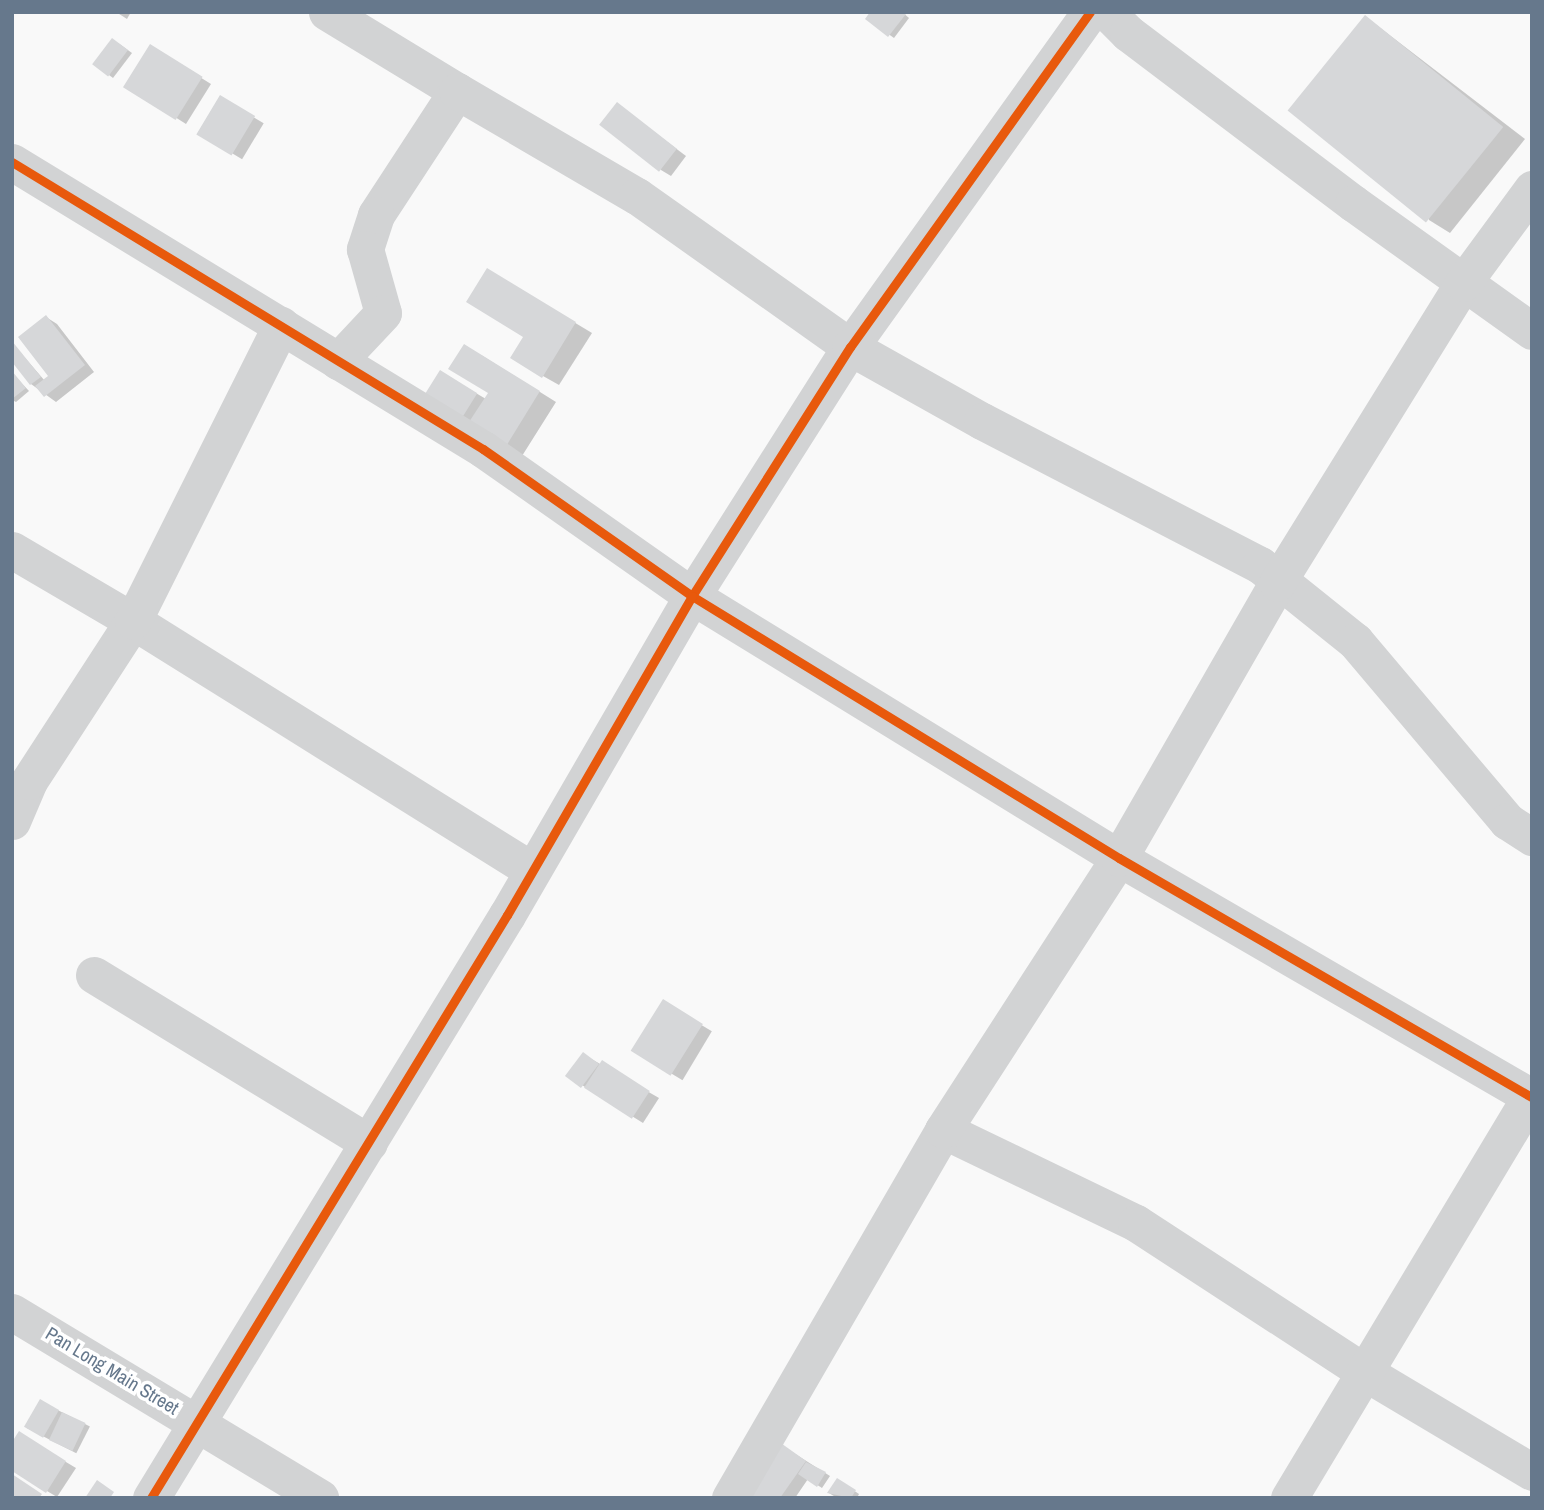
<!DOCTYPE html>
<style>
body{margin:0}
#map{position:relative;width:1544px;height:1510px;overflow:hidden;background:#f9f9f9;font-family:"Archivo Narrow",sans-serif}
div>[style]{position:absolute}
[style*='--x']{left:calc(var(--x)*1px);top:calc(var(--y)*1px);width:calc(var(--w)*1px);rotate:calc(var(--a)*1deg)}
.shadow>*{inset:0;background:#0003;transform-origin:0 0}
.building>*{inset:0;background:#d6d7d9;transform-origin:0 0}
.minor>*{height:37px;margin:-18.5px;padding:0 18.5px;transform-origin:18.5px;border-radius:18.5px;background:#d2d3d4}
.cycleway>*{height:9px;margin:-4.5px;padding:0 4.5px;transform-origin:4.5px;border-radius:4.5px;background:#e8590c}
span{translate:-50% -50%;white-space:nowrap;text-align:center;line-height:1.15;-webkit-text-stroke:7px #fff;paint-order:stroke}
.street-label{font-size:19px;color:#66788c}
.frame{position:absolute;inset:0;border:14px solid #66788c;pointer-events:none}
</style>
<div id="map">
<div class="shadow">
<div style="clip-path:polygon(116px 12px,131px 12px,127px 19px)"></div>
<div style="clip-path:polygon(902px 12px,909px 18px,894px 38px,867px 19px)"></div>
<div style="clip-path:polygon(1366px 17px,1525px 139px,1450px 233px,1429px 220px)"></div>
<div style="clip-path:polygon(118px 43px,132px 53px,113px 78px,109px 75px)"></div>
<div style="clip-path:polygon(161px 53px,211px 84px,186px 124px,126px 86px)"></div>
<div style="left:220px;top:97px;width:51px;height:42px;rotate:31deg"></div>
<div style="clip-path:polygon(618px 105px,686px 156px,671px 176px,661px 170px)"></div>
<div style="clip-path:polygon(504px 280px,592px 333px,559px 385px,543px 376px)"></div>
<div style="clip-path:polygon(46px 317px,57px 324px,94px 372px,56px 402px,31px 384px,13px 344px,45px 381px,51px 377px)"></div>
<div style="clip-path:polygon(481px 355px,556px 402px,522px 456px,470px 430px,440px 372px,486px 399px,490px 392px)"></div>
<div style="clip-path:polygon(12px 373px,29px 391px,16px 402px,12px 400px)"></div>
<div style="left:663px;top:1002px;width:57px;height:57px;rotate:31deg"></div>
<div style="clip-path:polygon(588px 1057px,659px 1098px,643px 1123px,569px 1077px)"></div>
<div style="left:40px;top:1401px;width:56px;height:30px;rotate:27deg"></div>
<div style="clip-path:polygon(19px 1434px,76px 1468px,57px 1497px,47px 1491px)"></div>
<div style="clip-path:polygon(789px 1450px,830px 1476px,822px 1488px,808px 1479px,795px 1498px,741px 1498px)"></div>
<div style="clip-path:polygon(838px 1480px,859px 1494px,857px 1498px,837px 1498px,829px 1493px)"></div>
</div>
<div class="building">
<div style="clip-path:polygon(870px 12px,903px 12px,906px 14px,888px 37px,865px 19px)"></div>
<div style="left:1365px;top:15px;width:178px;height:123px;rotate:39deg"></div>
<div style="left:112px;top:38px;width:20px;height:33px;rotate:37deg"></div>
<div style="left:150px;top:44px;width:62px;height:51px;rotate:32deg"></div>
<div style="left:220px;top:95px;width:41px;height:46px;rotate:31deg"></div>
<div style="left:617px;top:102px;width:76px;height:29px;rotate:38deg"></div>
<div style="clip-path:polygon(487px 268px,576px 322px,542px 378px,510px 358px,523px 337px,466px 302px)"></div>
<div style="clip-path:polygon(46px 315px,85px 365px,44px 397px,35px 386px,48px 376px,18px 337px)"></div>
<div style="clip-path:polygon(12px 341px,41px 377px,30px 385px,12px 362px)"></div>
<div style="clip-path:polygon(464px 344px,540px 391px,505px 448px,467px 425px,488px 393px,448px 369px)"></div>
<div style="left:440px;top:370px;width:44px;height:38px;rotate:32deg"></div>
<div style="clip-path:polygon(12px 371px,26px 388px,12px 399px)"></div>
<div style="left:663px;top:999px;width:47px;height:61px;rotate:32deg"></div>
<div style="left:583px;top:1052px;width:20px;height:30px;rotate:37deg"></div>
<div style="left:602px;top:1060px;width:57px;height:33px;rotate:33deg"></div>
<div style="left:40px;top:1399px;width:22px;height:32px;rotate:30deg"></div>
<div style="left:62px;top:1412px;width:26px;height:31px;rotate:25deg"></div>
<div style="clip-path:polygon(19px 1431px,66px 1461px,46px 1493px,12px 1471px,12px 1442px)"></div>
<div style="clip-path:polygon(778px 1441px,806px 1461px,780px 1498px,739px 1498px)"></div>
<div style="clip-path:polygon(806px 1462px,826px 1472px,817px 1487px,798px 1474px)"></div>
<div style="clip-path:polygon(12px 1474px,42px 1494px,39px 1498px,12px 1498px)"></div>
<div style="clip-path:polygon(837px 1478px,856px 1490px,851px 1498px,827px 1493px)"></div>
<div style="clip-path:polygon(97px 1480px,114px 1492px,110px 1498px,85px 1498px)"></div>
</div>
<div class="minor">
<div style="--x:327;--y:12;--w:152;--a:31.3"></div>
<div style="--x:457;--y:91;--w:148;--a:123.2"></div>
<div style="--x:376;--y:215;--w:36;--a:108"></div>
<div style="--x:365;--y:249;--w:66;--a:74.3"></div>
<div style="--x:383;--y:313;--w:66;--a:133.2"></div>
<div style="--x:1090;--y:12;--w:412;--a:125.6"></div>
<div style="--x:850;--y:347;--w:295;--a:122.4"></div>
<div style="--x:692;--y:596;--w:501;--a:31.53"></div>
<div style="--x:1119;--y:858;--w:477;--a:30.1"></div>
<div style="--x:1107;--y:12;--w:30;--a:45"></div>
<div style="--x:1128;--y:33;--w:282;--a:37.1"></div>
<div style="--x:1353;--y:203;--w:220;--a:35.6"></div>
<div style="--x:457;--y:91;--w:208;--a:30.3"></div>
<div style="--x:637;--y:196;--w:261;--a:35.3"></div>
<div style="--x:850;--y:347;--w:151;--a:29.3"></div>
<div style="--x:982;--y:421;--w:313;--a:27.4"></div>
<div style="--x:1260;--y:565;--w:122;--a:38.7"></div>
<div style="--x:1355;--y:641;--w:236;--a:49.8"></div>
<div style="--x:1507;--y:821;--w:30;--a:33"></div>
<div style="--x:12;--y:162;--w:552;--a:31.36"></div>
<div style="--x:483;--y:449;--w:256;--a:35.1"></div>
<div style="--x:692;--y:596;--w:369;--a:120.1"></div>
<div style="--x:507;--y:915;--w:683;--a:121.41"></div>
<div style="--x:12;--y:550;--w:140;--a:30.4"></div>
<div style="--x:133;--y:621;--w:470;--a:32"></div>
<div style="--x:12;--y:821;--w:43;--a:-67"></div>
<div style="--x:29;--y:781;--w:191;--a:-57"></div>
<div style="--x:133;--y:621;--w:331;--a:-63.4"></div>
<div style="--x:94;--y:975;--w:322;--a:31.4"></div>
<div style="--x:943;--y:1130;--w:214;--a:25.7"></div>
<div style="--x:1136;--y:1223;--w:275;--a:33.1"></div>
<div style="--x:1366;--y:1373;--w:193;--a:30.8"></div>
<div style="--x:12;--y:1312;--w:360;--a:31.1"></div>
<div style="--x:730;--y:1498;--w:425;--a:-59.9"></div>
<div style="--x:943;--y:1130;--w:324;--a:-57.1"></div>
<div style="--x:1119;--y:858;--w:317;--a:-60.1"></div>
<div style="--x:1277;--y:583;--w:353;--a:-58.2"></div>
<div style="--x:1463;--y:283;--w:117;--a:-53.7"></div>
<div style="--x:1289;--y:1498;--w:471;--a:-59"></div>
</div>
<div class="cycleway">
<div style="--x:1090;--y:12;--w:412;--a:125.6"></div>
<div style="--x:850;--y:347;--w:295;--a:122.4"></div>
<div style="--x:692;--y:596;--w:501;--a:31.53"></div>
<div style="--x:1119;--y:858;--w:477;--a:30.1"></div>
<div style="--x:12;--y:162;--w:552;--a:31.36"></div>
<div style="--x:483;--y:449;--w:256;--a:35.1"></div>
<div style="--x:692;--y:596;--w:369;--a:120.1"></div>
<div style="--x:507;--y:915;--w:683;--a:121.41"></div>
</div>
<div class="street-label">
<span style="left:112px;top:1371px;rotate:31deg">Pan Long Main Street</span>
</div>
<div class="frame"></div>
</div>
